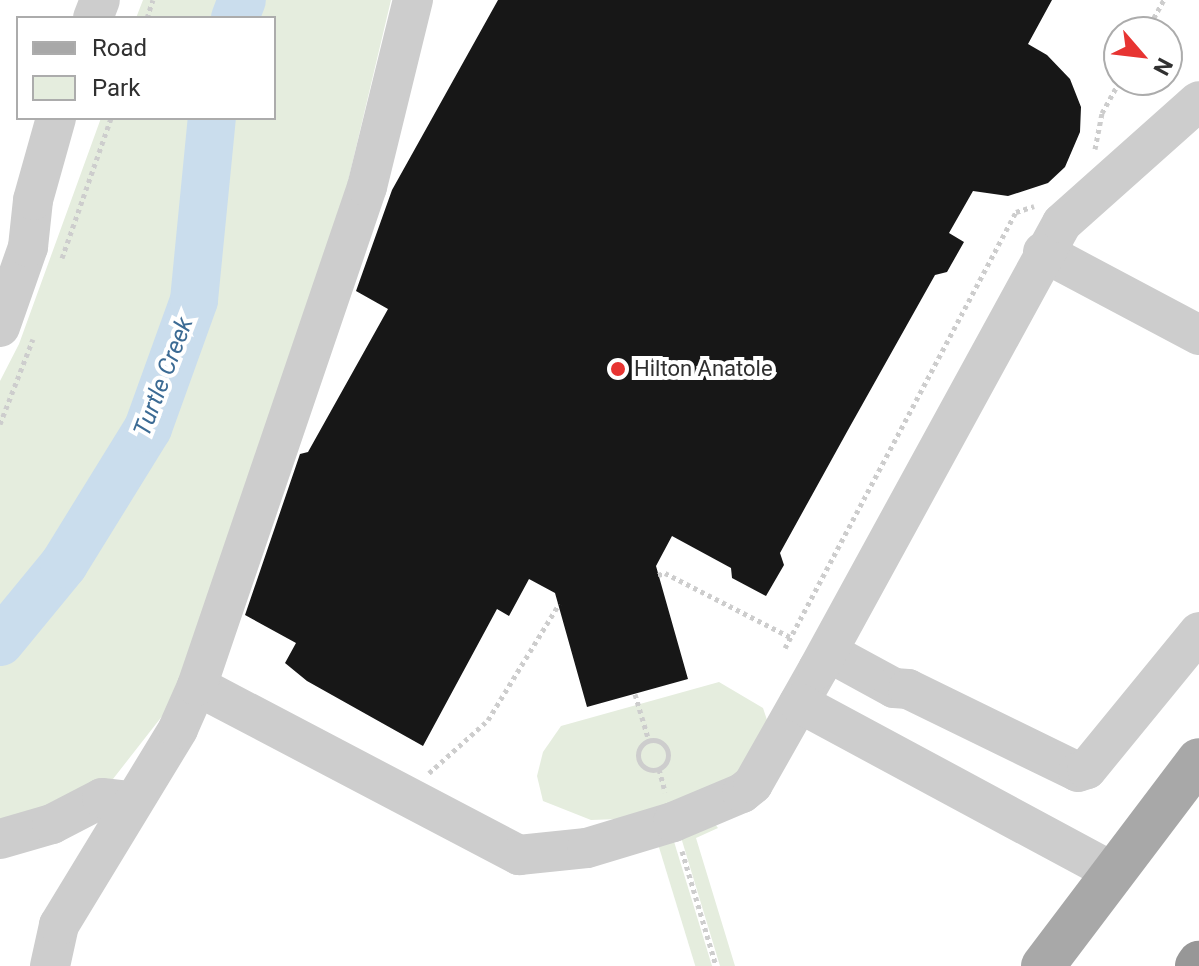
<!DOCTYPE html>
<style>
body{margin:0}
#map{position:relative;width:1199px;height:966px;overflow:hidden;background:#fff;font-family:Roboto,sans-serif}
div>[style]{position:absolute}
[style*='--x']{left:calc(var(--x)*1px);top:calc(var(--y)*1px);width:calc(var(--w)*1px);rotate:calc(var(--a)*1deg)}
.green>*{inset:0;background:#e5edde;transform-origin:0 0}
.river>*{height:48px;margin:-24px;padding:0 24px;transform-origin:24px;border-radius:24px;background:#cadded}
.building>*{inset:0;background:#171717}
.path>*{height:5px;margin-top:-2.5px;transform-origin:0;background:repeating-linear-gradient(90deg,#cdcdcd 0 4px,transparent 0 8px)}
.path>.ring{margin:-2.5px;padding:0;box-sizing:content-box;background:none;border:5px solid #cdcdcd;border-radius:50%}
.minor>*{height:40px;margin:-20px;padding:0 20px;transform-origin:20px;border-radius:20px;background:#cdcdcd}
.major>*{height:44px;margin:-22px;padding:0 22px;transform-origin:22px;border-radius:22px;background:#a8a8a8}
.highway>*{height:44px;margin:-22px;padding:0 22px;transform-origin:22px;border-radius:22px;background:#979797}
.dots>*{width:22px;height:22px;translate:-50% -50%;box-sizing:border-box;border:4px solid #fff;border-radius:50%}
span{translate:-50% -50%;white-space:nowrap;text-align:center;line-height:1.15;-webkit-text-stroke:8px #fff;paint-order:stroke}
.poi-label{font-size:22px;color:#303030}
.left{translate:0 -50%;text-align:left}
.water-label{font-size:24px;color:#3c6b94;font-style:italic}
.legend{position:absolute;left:16px;top:16px;width:260px;height:104px;box-sizing:border-box;background:#fff;border:2px solid #acacac;margin:0;padding:10px 14px;list-style:none;font-size:24px;color:#303030}
.legend li{display:flex;align-items:center;gap:16px;height:40px}
.legend b{width:40px;border:2px solid #acacac}
.north{position:absolute;left:1103px;top:16px;width:80px;height:80px;box-sizing:border-box;background:#fff;border:2px solid #acacac;border-radius:50%;rotate:118deg;font-size:22px;font-weight:700;line-height:32px;text-align:center;color:#303030}
.north::after{content:'';display:block;margin:auto;width:28px;height:36px;background:#e73432;clip-path:polygon(50% 0,100% 100%,50% 72%,0 100%)}
</style>
<div id="map">
<div class="green">
<div style="clip-path:polygon(143px 0,391px 0,331px 253px,170px 706px,113px 779px,0 825px,0 381px,19px 344px,101px 118px,274px 118px,274px 18px,136px 18px)"></div>
<div style="clip-path:polygon(719px 682px,763px 708px,769px 726px,734px 786px,619px 819px,591px 820px,543px 801px,537px 776px,543px 752px,561px 726px)"></div>
<div style="clip-path:polygon(715px 824px,718px 828px,696px 838px,735px 966px,720px 966px,680px 834px)"></div>
<div style="left:672px;top:835px;width:137px;height:16px;rotate:73deg"></div>
</div>
<div class="river">
<div style="--x:235;--y:18;--w:19;--a:-69"></div>
<div style="--x:0;--y:642;--w:101;--a:-50.6"></div>
<div style="--x:64;--y:564;--w:160;--a:-58.3"></div>
<div style="--x:148;--y:428;--w:136;--a:-70.2"></div>
<div style="--x:194;--y:300;--w:183;--a:-84.4"></div>
</div>
<div class="building">
<div style="clip-path:polygon(498px 0,1052px 0,1028px 44px,1047px 55px,1070px 79px,1081px 107px,1080px 132px,1065px 167px,1048px 183px,1008px 196px,973px 191px,949px 233px,964px 242px,947px 272px,935px 275px,848px 430px,780px 553px,784px 565px,766px 596px,732px 578px,731px 568px,672px 536px,656px 566px,688px 679px,587px 707px,555px 593px,529px 579px,509px 616px,497px 609px,423px 746px,307px 681px,285px 663px,296px 643px,245px 615px,300px 454px,308px 452px,388px 309px,356px 291px,392px 190px)"></div>
</div>
<div class="path">
<div style="--x:147;--y:18;--w:19;--a:-72"></div>
<div style="--x:1146;--y:32;--w:37;--a:-61"></div>
<div style="--x:1095;--y:149;--w:37;--a:-79"></div>
<div style="--x:1102;--y:113;--w:38;--a:-61"></div>
<div style="--x:62;--y:258;--w:148;--a:-70.7"></div>
<div style="--x:0;--y:424;--w:91;--a:-68.8"></div>
<div style="--x:658;--y:575;--w:7;--a:-16"></div>
<div style="--x:665;--y:573;--w:140;--a:27.1"></div>
<div style="--x:785;--y:648;--w:493;--a:-62.1"></div>
<div style="--x:1016;--y:212;--w:19;--a:-18"></div>
<div style="--x:635;--y:694;--w:49;--a:73.4"></div>
<div class="ring" style="left:638px;top:740px;width:25px;height:25px"></div>
<div style="--x:659;--y:769;--w:24;--a:75"></div>
<div style="--x:429;--y:773;--w:79;--a:-41.9"></div>
<div style="--x:488;--y:720;--w:136;--a:-58.5"></div>
<div style="--x:682;--y:851;--w:120;--a:73.5"></div>
</div>
<div class="minor">
<div style="--x:93;--y:18;--w:19;--a:-69"></div>
<div style="--x:1043;--y:252;--w:177;--a:28"></div>
<div style="--x:0;--y:327;--w:85;--a:-70.7"></div>
<div style="--x:28;--y:247;--w:47;--a:-83.9"></div>
<div style="--x:33;--y:200;--w:85;--a:-74.3"></div>
<div style="--x:828;--y:652;--w:75;--a:28.6"></div>
<div style="--x:894;--y:688;--w:14;--a:4"></div>
<div style="--x:908;--y:689;--w:189;--a:26"></div>
<div style="--x:1078;--y:772;--w:9;--a:-18"></div>
<div style="--x:1087;--y:769;--w:177;--a:-50.7"></div>
<div style="--x:197;--y:686;--w:364;--a:27.7"></div>
<div style="--x:519;--y:855;--w:68;--a:-5.9"></div>
<div style="--x:587;--y:848;--w:90;--a:-16.8"></div>
<div style="--x:673;--y:822;--w:75;--a:-22.8"></div>
<div style="--x:742;--y:793;--w:14;--a:-39"></div>
<div style="--x:753;--y:784;--w:132;--a:-60.5"></div>
<div style="--x:818;--y:669;--w:508;--a:-61.32"></div>
<div style="--x:1062;--y:223;--w:183;--a:-41.7"></div>
<div style="--x:799;--y:703;--w:357;--a:28.3"></div>
<div style="--x:0;--y:839;--w:54;--a:-16.1"></div>
<div style="--x:52;--y:824;--w:56;--a:-27.5"></div>
<div style="--x:102;--y:798;--w:29;--a:6"></div>
<div style="--x:50;--y:966;--w:42;--a:-77.6"></div>
<div style="--x:59;--y:925;--w:229;--a:-58.7"></div>
<div style="--x:178;--y:729;--w:47;--a:-66.2"></div>
<div style="--x:197;--y:686;--w:527;--a:-71.19"></div>
<div style="--x:367;--y:187;--w:193;--a:-76.2"></div>
</div>
<div class="major">
<div style="--x:1043;--y:966;--w:258;--a:-52.9"></div>
</div>
<div class="highway">
<div style="--x:1197;--y:966;--w:4;--a:-56"></div>
</div>
<div class="dots">
<div style="left:618px;top:369px;background:#e73432"></div>
</div>
<div class="poi-label">
<span class="left" style="left:634px;top:369px">Hilton Anatole</span>
</div>
<div class="water-label">
<span style="left:164px;top:377px;rotate:-69deg">Turtle Creek</span>
</div>
<ul class="legend">
<li><b style="height:10px;background:#a8a8a8"></b>Road</li>
<li><b style="height:22px;background:#e5edde"></b>Park</li>
</ul>
<div class="north">N</div>
</div>
